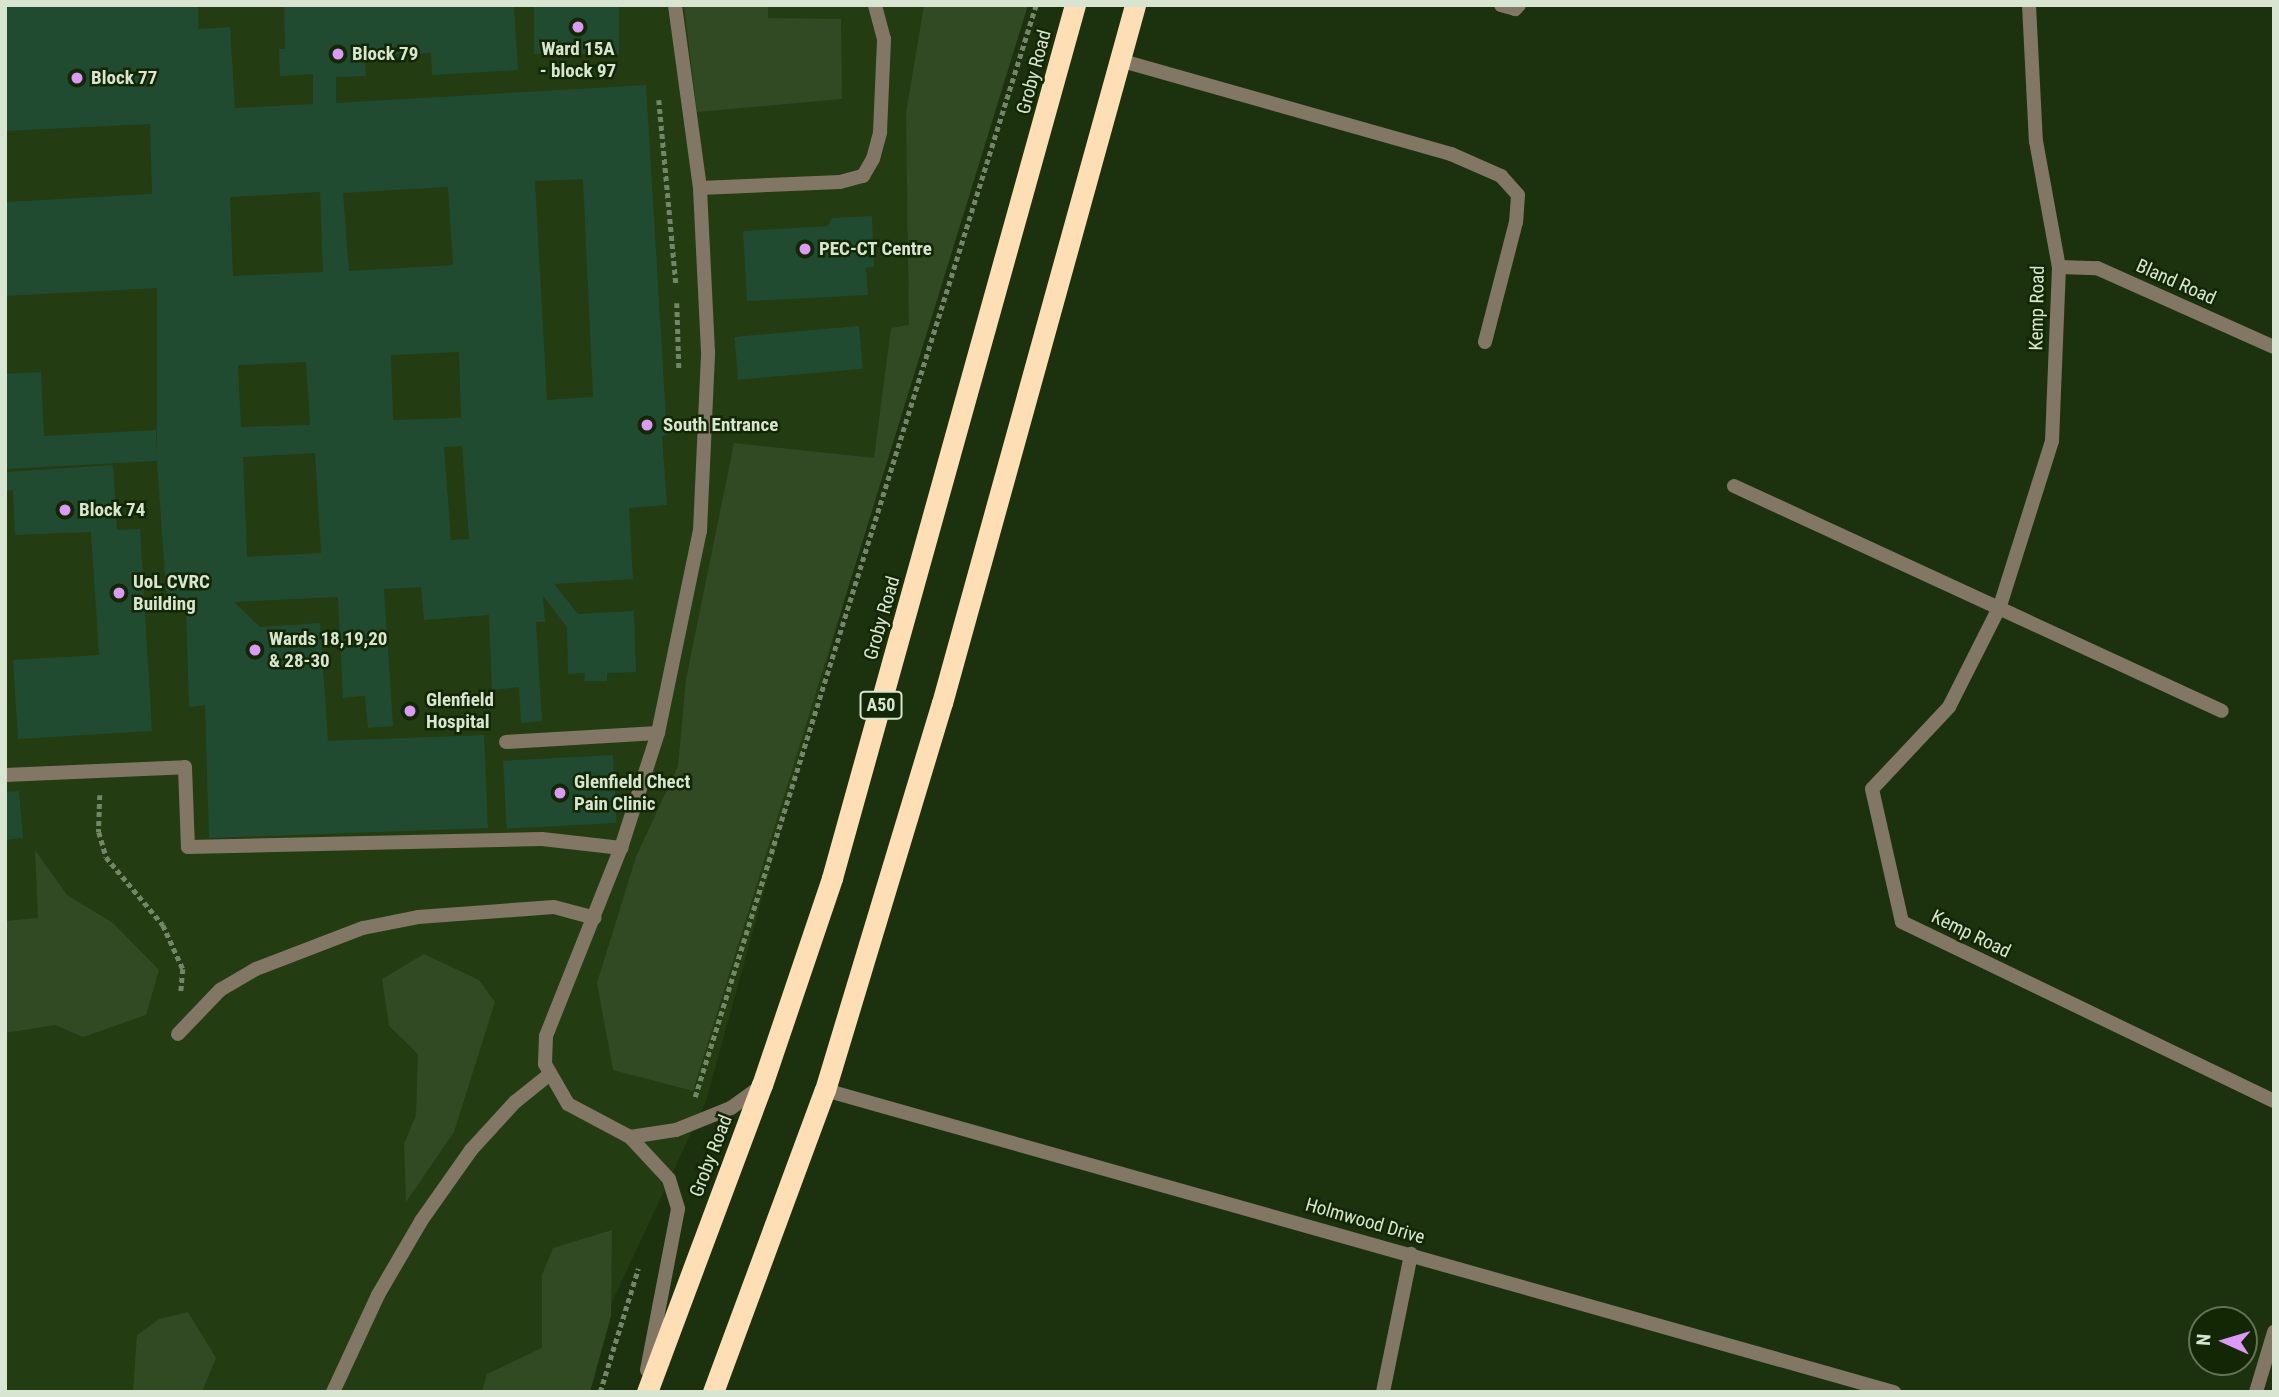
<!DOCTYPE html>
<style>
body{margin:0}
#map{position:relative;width:2279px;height:1397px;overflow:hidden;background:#1c320e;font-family:"Roboto Condensed",sans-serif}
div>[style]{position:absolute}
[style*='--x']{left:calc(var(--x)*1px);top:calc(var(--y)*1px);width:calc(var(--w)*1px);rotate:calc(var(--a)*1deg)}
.built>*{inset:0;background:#233c12}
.green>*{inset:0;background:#324a24}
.building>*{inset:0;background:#214b31;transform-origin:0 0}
.path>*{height:4.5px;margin-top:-2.25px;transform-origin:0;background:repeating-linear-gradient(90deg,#748669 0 5px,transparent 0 8.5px)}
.lane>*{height:14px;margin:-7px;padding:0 7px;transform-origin:7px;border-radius:7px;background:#827665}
.street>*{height:14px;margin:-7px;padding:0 7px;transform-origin:7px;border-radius:7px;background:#827665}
.highway>*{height:21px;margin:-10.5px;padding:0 10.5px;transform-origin:10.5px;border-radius:10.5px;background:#fddeb5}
.dots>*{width:19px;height:19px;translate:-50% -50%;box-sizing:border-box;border:4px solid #132704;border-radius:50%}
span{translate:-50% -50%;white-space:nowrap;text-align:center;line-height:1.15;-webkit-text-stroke:5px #132704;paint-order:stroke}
.shield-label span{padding:2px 5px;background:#132704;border:2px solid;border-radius:5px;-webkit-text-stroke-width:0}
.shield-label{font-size:18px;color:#d8e6d1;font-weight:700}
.poi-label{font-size:19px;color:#d8e6d1;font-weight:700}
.left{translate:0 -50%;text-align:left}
.street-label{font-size:19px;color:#d8e6d1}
.frame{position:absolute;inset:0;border:7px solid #d8e6d1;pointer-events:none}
.north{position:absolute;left:2188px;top:1306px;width:70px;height:70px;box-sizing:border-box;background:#132704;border:2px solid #627356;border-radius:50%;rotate:274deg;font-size:19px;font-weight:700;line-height:28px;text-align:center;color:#d8e6d1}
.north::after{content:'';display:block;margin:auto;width:24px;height:32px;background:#da9af6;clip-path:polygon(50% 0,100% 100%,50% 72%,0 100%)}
</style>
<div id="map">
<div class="built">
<div style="clip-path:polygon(5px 5px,1009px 5px,706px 1101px,570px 1392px,5px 1392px)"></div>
</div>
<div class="green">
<div style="clip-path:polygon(684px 5px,768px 5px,768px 18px,841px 19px,842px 99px,697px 112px)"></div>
<div style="clip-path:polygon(924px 5px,1028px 5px,693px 1091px,613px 1070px,597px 983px,636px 857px,678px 766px,686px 679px,734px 443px,874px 458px,891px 328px,909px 325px,906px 113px)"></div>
<div style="clip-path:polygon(35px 850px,67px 895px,113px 923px,159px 970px,146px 1015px,83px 1037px,55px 1025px,5px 1033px,5px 921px,38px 918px)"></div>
<div style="clip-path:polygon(424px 954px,479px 980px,495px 1002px,454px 1132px,406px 1202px,404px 1144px,416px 1115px,418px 1054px,389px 1026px,382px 979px)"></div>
<div style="clip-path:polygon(612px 1230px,611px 1316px,590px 1392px,482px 1392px,487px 1374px,542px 1348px,542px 1275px,553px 1248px)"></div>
<div style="clip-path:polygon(188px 1312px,216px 1358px,202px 1392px,133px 1392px,137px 1335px,159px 1319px)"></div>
</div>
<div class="building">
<div style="clip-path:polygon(evenodd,5px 5px,198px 5px,198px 29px,230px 27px,235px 108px,313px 104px,313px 74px,280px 76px,279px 49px,285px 49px,284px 5px,514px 5px,518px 70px,432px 75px,431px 53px,365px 56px,366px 76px,336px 77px,336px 103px,646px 85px,667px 435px,662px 436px,667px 505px,629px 508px,633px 579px,554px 584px,578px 614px,634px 611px,636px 672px,607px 673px,607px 681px,584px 681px,585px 673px,568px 674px,567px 627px,543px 596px,545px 622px,536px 622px,542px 721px,521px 723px,519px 687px,492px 690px,489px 615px,424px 620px,421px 587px,384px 589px,393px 726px,368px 728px,365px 696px,343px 698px,338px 597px,234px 602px,260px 627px,320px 623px,328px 741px,484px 735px,488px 828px,209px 838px,205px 705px,189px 707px,186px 605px,167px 606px,157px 461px,5px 469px,5px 374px,41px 372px,44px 436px,156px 430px,157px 456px,157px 288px,5px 296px,5px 202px,152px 194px,150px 124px,5px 131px,5px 5px,583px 179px,593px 397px,547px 400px,535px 181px,583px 179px,5px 5px,448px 187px,453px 265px,349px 271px,343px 193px,448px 187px,5px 5px,320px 192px,323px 272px,233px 276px,230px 197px,320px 192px,5px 5px,459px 352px,461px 418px,393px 420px,391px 355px,459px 352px,5px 5px,306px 362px,310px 425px,241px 427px,238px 365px,306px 362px,5px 5px,462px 446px,469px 539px,451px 540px,444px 447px,462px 446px,5px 5px,315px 453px,321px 553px,247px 557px,243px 457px,315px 453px)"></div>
<div style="left:534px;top:5px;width:85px;height:49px"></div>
<div style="clip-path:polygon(872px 216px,874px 267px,866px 268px,868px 295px,747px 301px,743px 231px,828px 226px,832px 218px)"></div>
<div style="left:859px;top:326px;width:43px;height:125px;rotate:85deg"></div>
<div style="clip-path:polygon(113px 465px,117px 530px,140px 529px,152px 731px,18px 739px,13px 660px,99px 655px,91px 532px,15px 535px,13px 490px,5px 491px,5px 472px)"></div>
<div style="left:613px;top:755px;width:68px;height:110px;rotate:87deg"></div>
<div style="clip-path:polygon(19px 791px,23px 838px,5px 840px,5px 792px)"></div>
</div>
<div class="path">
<div style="--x:659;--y:100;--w:184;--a:84.7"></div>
<div style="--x:677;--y:303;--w:65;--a:88.2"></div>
<div style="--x:100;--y:795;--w:37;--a:92"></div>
<div style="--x:99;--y:832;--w:26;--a:74"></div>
<div style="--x:106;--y:857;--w:89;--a:50"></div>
<div style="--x:163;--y:925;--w:48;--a:65.6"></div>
<div style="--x:183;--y:969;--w:25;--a:95"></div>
<div style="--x:695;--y:1097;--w:1144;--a:-72.66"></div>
<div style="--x:600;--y:1392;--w:129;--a:-72.8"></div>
</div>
<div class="lane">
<div style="--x:700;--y:188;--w:140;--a:-2.5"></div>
<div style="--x:840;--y:182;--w:24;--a:-15"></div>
<div style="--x:863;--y:176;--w:20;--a:-60"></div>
<div style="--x:873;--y:159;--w:28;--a:-75"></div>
<div style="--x:880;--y:132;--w:93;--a:-87.5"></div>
<div style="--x:884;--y:39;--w:35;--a:-105"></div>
<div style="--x:506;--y:742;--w:152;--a:-3.4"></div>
<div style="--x:5;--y:775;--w:180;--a:-2.5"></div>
<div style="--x:185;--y:767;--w:80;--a:87.9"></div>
<div style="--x:188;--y:847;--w:354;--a:-1.3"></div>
<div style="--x:542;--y:839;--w:80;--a:6.5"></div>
<div style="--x:178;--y:1034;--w:61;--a:-46.3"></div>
<div style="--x:220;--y:990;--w:42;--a:-30.3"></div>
<div style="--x:256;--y:969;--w:115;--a:-21"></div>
<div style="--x:363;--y:928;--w:56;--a:-11.3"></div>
<div style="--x:418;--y:917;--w:136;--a:-4.2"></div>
<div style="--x:554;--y:907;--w:42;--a:15"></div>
<div style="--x:630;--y:1137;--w:70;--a:-152"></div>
<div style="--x:568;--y:1104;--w:46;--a:-119.9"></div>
<div style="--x:545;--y:1064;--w:28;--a:-88"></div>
<div style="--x:546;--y:1036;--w:202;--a:-68.3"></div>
<div style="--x:621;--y:848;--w:121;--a:-72.2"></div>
<div style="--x:658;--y:733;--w:206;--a:-78.3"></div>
<div style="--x:700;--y:531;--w:179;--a:-87.4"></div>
<div style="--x:708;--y:352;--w:164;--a:-92.8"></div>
<div style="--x:700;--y:188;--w:185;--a:-97.8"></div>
<div style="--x:333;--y:1392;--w:107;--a:-65.1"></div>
<div style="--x:378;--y:1295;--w:86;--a:-59.8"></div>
<div style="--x:421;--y:1221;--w:87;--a:-54.8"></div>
<div style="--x:471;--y:1150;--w:65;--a:-47.5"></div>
<div style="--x:515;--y:1102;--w:45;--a:-38.7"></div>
<div style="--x:1383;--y:1392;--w:141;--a:-78.5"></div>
</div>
<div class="street">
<div style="--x:1501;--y:5;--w:15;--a:16"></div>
<div style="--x:1515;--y:9;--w:6;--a:-45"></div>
<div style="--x:2029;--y:5;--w:136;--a:87.1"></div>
<div style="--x:2036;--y:141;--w:128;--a:79.7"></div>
<div style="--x:2059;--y:267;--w:174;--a:92.3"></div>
<div style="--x:2052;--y:441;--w:173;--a:107.5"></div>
<div style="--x:2000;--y:606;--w:113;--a:116.8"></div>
<div style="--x:1949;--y:707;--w:112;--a:133.2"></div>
<div style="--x:1872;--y:789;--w:136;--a:77.3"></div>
<div style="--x:1902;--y:922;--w:413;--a:25.7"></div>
<div style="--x:1119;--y:60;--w:345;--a:15.8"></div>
<div style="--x:1451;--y:154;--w:55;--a:23.7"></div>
<div style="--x:1501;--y:176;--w:25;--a:48"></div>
<div style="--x:1518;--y:195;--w:27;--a:94"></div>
<div style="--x:1516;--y:222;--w:124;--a:104.5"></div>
<div style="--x:2059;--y:267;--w:38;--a:2"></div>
<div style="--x:2097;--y:268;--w:194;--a:24.1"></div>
<div style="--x:1734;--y:486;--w:537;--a:24.75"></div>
<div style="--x:825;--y:1090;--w:1111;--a:15.78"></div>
<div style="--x:630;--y:1137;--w:57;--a:47.1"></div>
<div style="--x:669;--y:1179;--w:31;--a:73"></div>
<div style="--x:678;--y:1209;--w:164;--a:100.9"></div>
<div style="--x:630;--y:1137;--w:47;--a:-8.7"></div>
<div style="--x:676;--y:1130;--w:59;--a:-21.8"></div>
<div style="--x:731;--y:1108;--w:36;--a:-36"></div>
<div style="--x:2256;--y:1392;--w:63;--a:-73.3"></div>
</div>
<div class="highway">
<div style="--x:647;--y:1392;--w:328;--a:-69.5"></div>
<div style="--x:762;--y:1085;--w:219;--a:-71.3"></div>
<div style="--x:832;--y:878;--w:906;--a:-74.45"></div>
<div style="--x:713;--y:1392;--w:322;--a:-69.7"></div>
<div style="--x:825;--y:1090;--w:404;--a:-73.2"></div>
<div style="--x:942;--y:703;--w:724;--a:-74.54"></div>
</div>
<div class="dots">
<div style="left:578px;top:27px;background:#da9af6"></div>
<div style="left:338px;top:54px;background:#da9af6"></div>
<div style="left:77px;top:78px;background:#da9af6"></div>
<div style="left:805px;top:249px;background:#da9af6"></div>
<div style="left:647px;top:425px;background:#da9af6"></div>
<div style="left:65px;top:510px;background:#da9af6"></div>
<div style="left:119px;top:593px;background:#da9af6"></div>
<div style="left:255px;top:650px;background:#da9af6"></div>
<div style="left:410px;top:711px;background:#da9af6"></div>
<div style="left:560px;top:793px;background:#da9af6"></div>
</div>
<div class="shield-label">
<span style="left:881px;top:705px">A50</span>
</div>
<div class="poi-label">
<span style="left:578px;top:60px">Ward 15A<br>- block 97</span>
<span class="left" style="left:352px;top:54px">Block 79</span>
<span class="left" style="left:91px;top:78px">Block 77</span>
<span class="left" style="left:819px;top:249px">PEC-CT Centre</span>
<span class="left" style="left:663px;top:425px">South Entrance</span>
<span class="left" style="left:79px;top:510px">Block 74</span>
<span class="left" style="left:133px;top:593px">UoL CVRC<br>Building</span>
<span class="left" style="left:269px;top:650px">Wards 18,19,20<br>&amp; 28-30</span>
<span class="left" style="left:426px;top:711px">Glenfield<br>Hospital</span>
<span class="left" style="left:574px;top:793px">Glenfield Chect<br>Pain Clinic</span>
</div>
<div class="street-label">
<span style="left:1034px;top:72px;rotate:-75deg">Groby Road</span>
<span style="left:2176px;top:282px;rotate:24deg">Bland Road</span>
<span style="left:2037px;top:308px;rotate:-89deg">Kemp Road</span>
<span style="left:882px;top:618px;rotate:-74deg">Groby Road</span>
<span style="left:1971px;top:934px;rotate:26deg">Kemp Road</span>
<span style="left:711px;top:1156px;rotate:-69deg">Groby Road</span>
<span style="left:1365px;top:1221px;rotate:16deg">Holmwood Drive</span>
</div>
<div class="frame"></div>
<div class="north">N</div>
</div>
